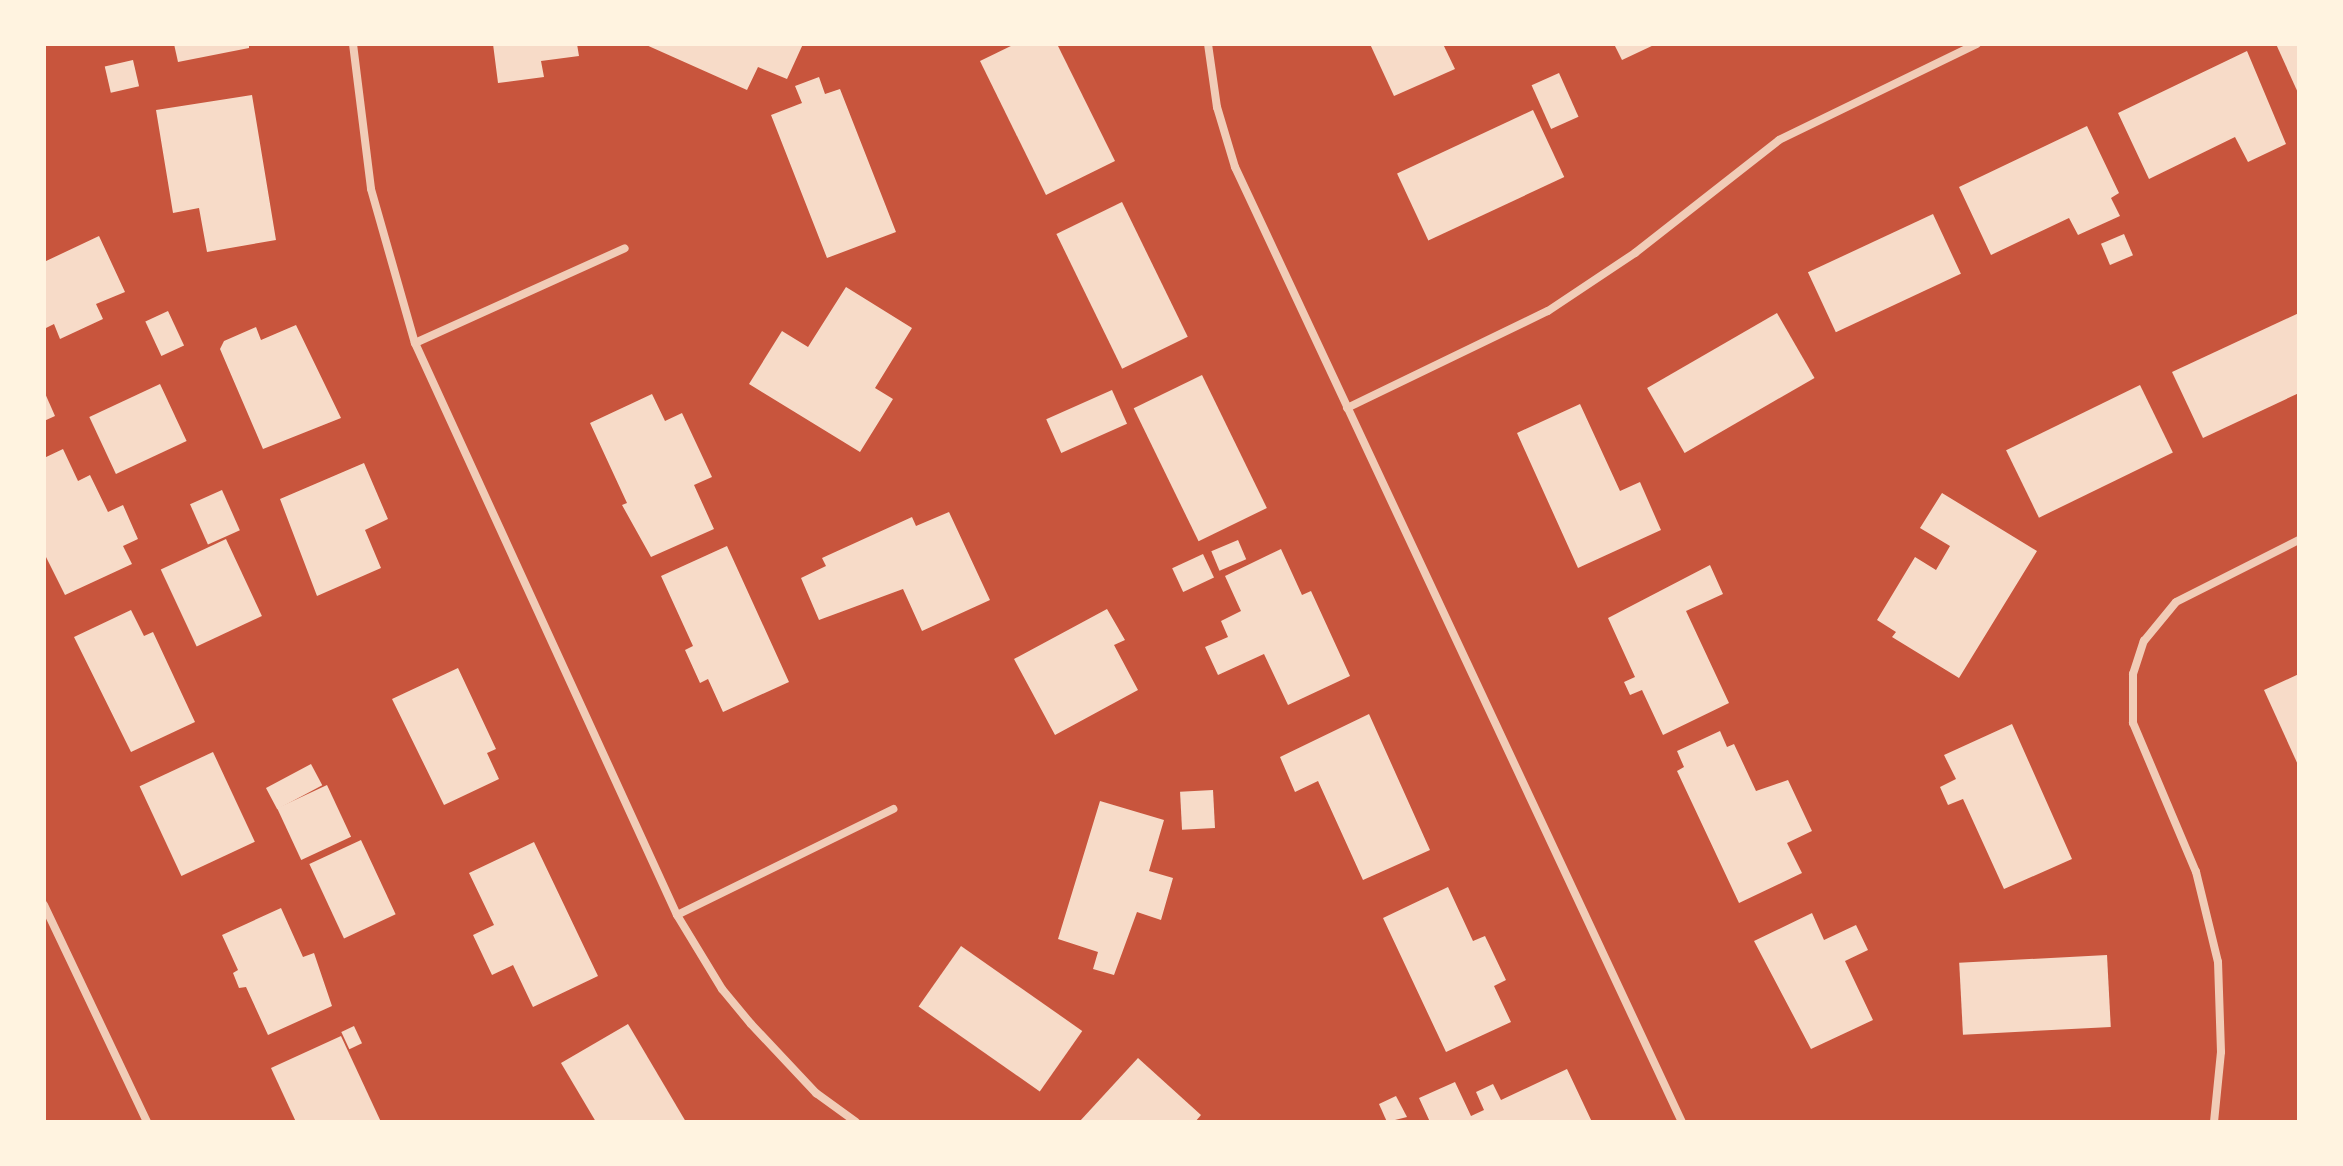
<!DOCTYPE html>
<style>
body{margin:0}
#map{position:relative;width:2343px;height:1166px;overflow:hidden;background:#c8553d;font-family:"Titillium Web",sans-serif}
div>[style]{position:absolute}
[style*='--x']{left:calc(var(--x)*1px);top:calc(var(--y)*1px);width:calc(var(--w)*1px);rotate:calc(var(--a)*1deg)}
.building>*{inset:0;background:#f7dbc8;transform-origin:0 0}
.minor>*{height:8px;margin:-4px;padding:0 4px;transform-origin:4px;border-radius:4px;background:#f1ccb7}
span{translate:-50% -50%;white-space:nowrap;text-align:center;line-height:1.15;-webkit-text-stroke:6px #fff3e0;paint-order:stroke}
.frame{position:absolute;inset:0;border:46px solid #fff3e0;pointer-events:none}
</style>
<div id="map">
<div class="building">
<div style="clip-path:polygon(174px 44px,249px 44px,249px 48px,178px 62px)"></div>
<div style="clip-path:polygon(493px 44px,577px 44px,579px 56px,541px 61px,544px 77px,498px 83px)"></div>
<div style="clip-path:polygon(644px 44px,803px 44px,787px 79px,758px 67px,747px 90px)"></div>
<div style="clip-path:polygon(1015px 44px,1057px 44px,1115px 161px,1046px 195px,980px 61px)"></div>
<div style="clip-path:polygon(1370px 44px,1443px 44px,1455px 69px,1394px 96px)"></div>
<div style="clip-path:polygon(1614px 44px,1656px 44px,1622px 60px)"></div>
<div style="clip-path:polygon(2276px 44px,2299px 44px,2299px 95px)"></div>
<div style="clip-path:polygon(2247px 51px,2286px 144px,2248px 162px,2235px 137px,2149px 179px,2118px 113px)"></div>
<div style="left:133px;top:60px;width:27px;height:29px;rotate:77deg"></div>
<div style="left:1559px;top:73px;width:48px;height:30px;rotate:66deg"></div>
<div style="clip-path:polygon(819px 77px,825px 94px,840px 89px,896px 232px,827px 258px,771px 115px,802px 103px,795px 86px)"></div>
<div style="clip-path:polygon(252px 95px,276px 240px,207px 252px,199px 208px,173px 213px,156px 110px)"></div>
<div style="left:1533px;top:110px;width:74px;height:150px;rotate:65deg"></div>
<div style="clip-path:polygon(2087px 126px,2119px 193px,2111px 198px,2120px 216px,2078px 235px,2069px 218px,1991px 255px,1959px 187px)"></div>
<div style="left:1122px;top:202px;width:150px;height:73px;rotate:64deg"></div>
<div style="left:1933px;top:214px;width:66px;height:138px;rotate:65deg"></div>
<div style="left:2124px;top:234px;width:23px;height:25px;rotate:67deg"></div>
<div style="clip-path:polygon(99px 236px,125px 292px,96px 304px,103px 319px,60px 339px,54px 324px,44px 329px,44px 262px)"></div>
<div style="clip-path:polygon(846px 287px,912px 328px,875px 388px,893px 399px,860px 452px,749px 384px,782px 331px,808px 347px)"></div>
<div style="left:168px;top:311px;width:38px;height:25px;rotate:65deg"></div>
<div style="left:1777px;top:313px;width:75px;height:150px;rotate:60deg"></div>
<div style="clip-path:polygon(2299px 313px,2299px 393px,2203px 438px,2172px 372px)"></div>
<div style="clip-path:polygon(296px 325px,341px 418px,263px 449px,220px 349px,224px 341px,256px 327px,261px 340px)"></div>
<div style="left:1202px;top:375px;width:148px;height:76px;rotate:64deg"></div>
<div style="left:160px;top:384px;width:63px;height:78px;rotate:65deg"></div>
<div style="left:2140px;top:385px;width:75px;height:149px;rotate:64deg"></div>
<div style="left:1112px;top:390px;width:37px;height:72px;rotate:66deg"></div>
<div style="clip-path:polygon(44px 391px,55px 416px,44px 421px)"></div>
<div style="clip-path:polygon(652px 394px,665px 421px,682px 413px,712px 477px,694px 485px,714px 529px,651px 557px,622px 505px,627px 503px,590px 423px)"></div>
<div style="clip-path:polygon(1580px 404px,1620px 491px,1640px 482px,1661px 530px,1578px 568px,1517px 433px)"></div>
<div style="clip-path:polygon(63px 449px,78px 481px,90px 475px,108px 512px,123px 505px,138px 539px,123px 546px,132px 564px,65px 595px,44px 553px,44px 458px)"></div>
<div style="clip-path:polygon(364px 463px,388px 519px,365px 530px,381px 568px,317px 596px,280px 499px)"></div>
<div style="left:222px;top:490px;width:44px;height:35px;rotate:66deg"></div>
<div style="clip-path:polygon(1942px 493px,2037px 551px,1959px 678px,1892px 637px,1896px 632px,1877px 620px,1915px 557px,1936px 570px,1950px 546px,1920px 528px)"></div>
<div style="clip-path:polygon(949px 512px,990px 600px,922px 631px,903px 589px,819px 620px,801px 578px,826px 566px,822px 558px,912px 517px,916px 526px)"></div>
<div style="left:226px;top:539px;width:85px;height:72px;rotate:65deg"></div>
<div style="left:1238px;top:540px;width:21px;height:29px;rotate:67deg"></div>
<div style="clip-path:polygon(727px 546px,789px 682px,723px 712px,708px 679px,700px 683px,685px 650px,693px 646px,661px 576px)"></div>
<div style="clip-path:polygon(1281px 549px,1302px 595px,1311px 591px,1350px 676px,1288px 705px,1264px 654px,1218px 675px,1205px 647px,1228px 637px,1221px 621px,1241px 611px,1225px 576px)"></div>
<div style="left:1203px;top:554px;width:26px;height:34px;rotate:65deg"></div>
<div style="clip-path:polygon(1710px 565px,1723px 594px,1686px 611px,1729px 703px,1663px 735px,1642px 690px,1630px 695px,1624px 682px,1635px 677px,1608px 618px)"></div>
<div style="clip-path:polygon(1107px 609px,1125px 640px,1114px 645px,1138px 690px,1055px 735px,1014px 659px)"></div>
<div style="clip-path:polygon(131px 610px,144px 636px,153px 632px,195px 722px,131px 752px,74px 637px)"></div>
<div style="clip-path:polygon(458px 668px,496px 749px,487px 753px,499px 779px,444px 805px,392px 699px)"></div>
<div style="clip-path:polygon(2299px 674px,2299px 767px,2264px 690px)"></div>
<div style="clip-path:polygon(1369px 714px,1430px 850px,1363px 880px,1318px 781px,1295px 792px,1280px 757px)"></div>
<div style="clip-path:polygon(2012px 724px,2072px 859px,2004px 889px,1963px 799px,1948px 805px,1940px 787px,1956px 779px,1944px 755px)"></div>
<div style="clip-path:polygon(1720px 731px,1727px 747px,1734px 744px,1756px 791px,1788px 780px,1812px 831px,1787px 843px,1802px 873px,1739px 903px,1677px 771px,1684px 767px,1677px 751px)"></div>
<div style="left:213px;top:752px;width:99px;height:81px;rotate:65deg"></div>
<div style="left:311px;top:764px;width:24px;height:51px;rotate:62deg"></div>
<div style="left:327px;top:785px;width:57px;height:55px;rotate:65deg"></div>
<div style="left:1213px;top:790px;width:38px;height:33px;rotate:87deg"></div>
<div style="clip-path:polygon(1100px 801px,1164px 820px,1149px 871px,1173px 878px,1161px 920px,1137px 912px,1114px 975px,1093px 969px,1098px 952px,1058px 939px)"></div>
<div style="left:361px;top:840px;width:82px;height:57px;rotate:65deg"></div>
<div style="clip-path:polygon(534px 842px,598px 976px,533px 1007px,513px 965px,492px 975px,473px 935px,494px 925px,469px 873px)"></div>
<div style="clip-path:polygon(1448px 887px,1473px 941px,1485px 936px,1506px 980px,1494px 986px,1511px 1022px,1446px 1052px,1383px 918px)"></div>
<div style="clip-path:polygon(281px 908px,303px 957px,314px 953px,332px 1006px,268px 1035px,246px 987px,239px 988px,233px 973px,238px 970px,222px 935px)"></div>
<div style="clip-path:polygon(1812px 913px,1824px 940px,1856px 925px,1868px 950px,1845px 961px,1873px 1020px,1811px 1049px,1754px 941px)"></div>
<div style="left:961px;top:946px;width:148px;height:74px;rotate:35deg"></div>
<div style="left:2107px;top:955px;width:72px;height:148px;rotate:87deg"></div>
<div style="clip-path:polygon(628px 1024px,686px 1122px,596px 1122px,561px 1063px)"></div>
<div style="left:354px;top:1026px;width:19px;height:14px;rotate:65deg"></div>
<div style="clip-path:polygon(341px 1036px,381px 1122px,296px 1122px,271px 1068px)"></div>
<div style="clip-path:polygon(1138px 1058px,1201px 1115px,1195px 1122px,1080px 1121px)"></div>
<div style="clip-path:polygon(1567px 1069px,1592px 1122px,1430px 1122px,1419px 1098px,1455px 1082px,1471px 1116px,1484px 1110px,1476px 1092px,1493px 1084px,1501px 1100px)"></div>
<div style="clip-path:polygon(1396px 1096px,1407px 1117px,1387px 1122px,1379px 1104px)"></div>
</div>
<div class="minor">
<div style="--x:353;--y:44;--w:146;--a:82.9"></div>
<div style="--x:371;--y:189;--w:160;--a:74.1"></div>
<div style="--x:415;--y:343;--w:629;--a:65.39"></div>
<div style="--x:677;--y:915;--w:87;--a:58.7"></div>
<div style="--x:722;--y:989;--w:45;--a:50.4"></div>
<div style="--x:751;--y:1024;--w:95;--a:46.7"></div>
<div style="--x:816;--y:1093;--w:49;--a:35.9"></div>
<div style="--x:1208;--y:44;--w:64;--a:81.9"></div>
<div style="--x:1217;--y:107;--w:63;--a:73.3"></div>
<div style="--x:1235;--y:167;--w:1054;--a:64.92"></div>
<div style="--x:415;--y:343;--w:230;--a:-24.3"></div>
<div style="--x:1347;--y:408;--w:223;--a:-25.8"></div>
<div style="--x:1548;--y:311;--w:105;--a:-33.7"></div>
<div style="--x:1635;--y:253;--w:183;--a:-38.1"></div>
<div style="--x:1779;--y:140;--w:220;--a:-25.9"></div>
<div style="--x:44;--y:905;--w:240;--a:64.6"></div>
<div style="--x:677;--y:915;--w:241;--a:-26.1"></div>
<div style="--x:2214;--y:1122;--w:70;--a:-84.3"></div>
<div style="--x:2221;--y:1052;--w:90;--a:-91.9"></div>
<div style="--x:2218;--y:962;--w:93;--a:-103.7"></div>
<div style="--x:2196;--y:872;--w:162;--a:-112.9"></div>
<div style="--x:2133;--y:723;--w:49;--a:-90"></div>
<div style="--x:2133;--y:674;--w:35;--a:-72"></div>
<div style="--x:2144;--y:641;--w:50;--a:-50.6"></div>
<div style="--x:2176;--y:602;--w:138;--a:-26.8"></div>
</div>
<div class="frame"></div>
</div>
